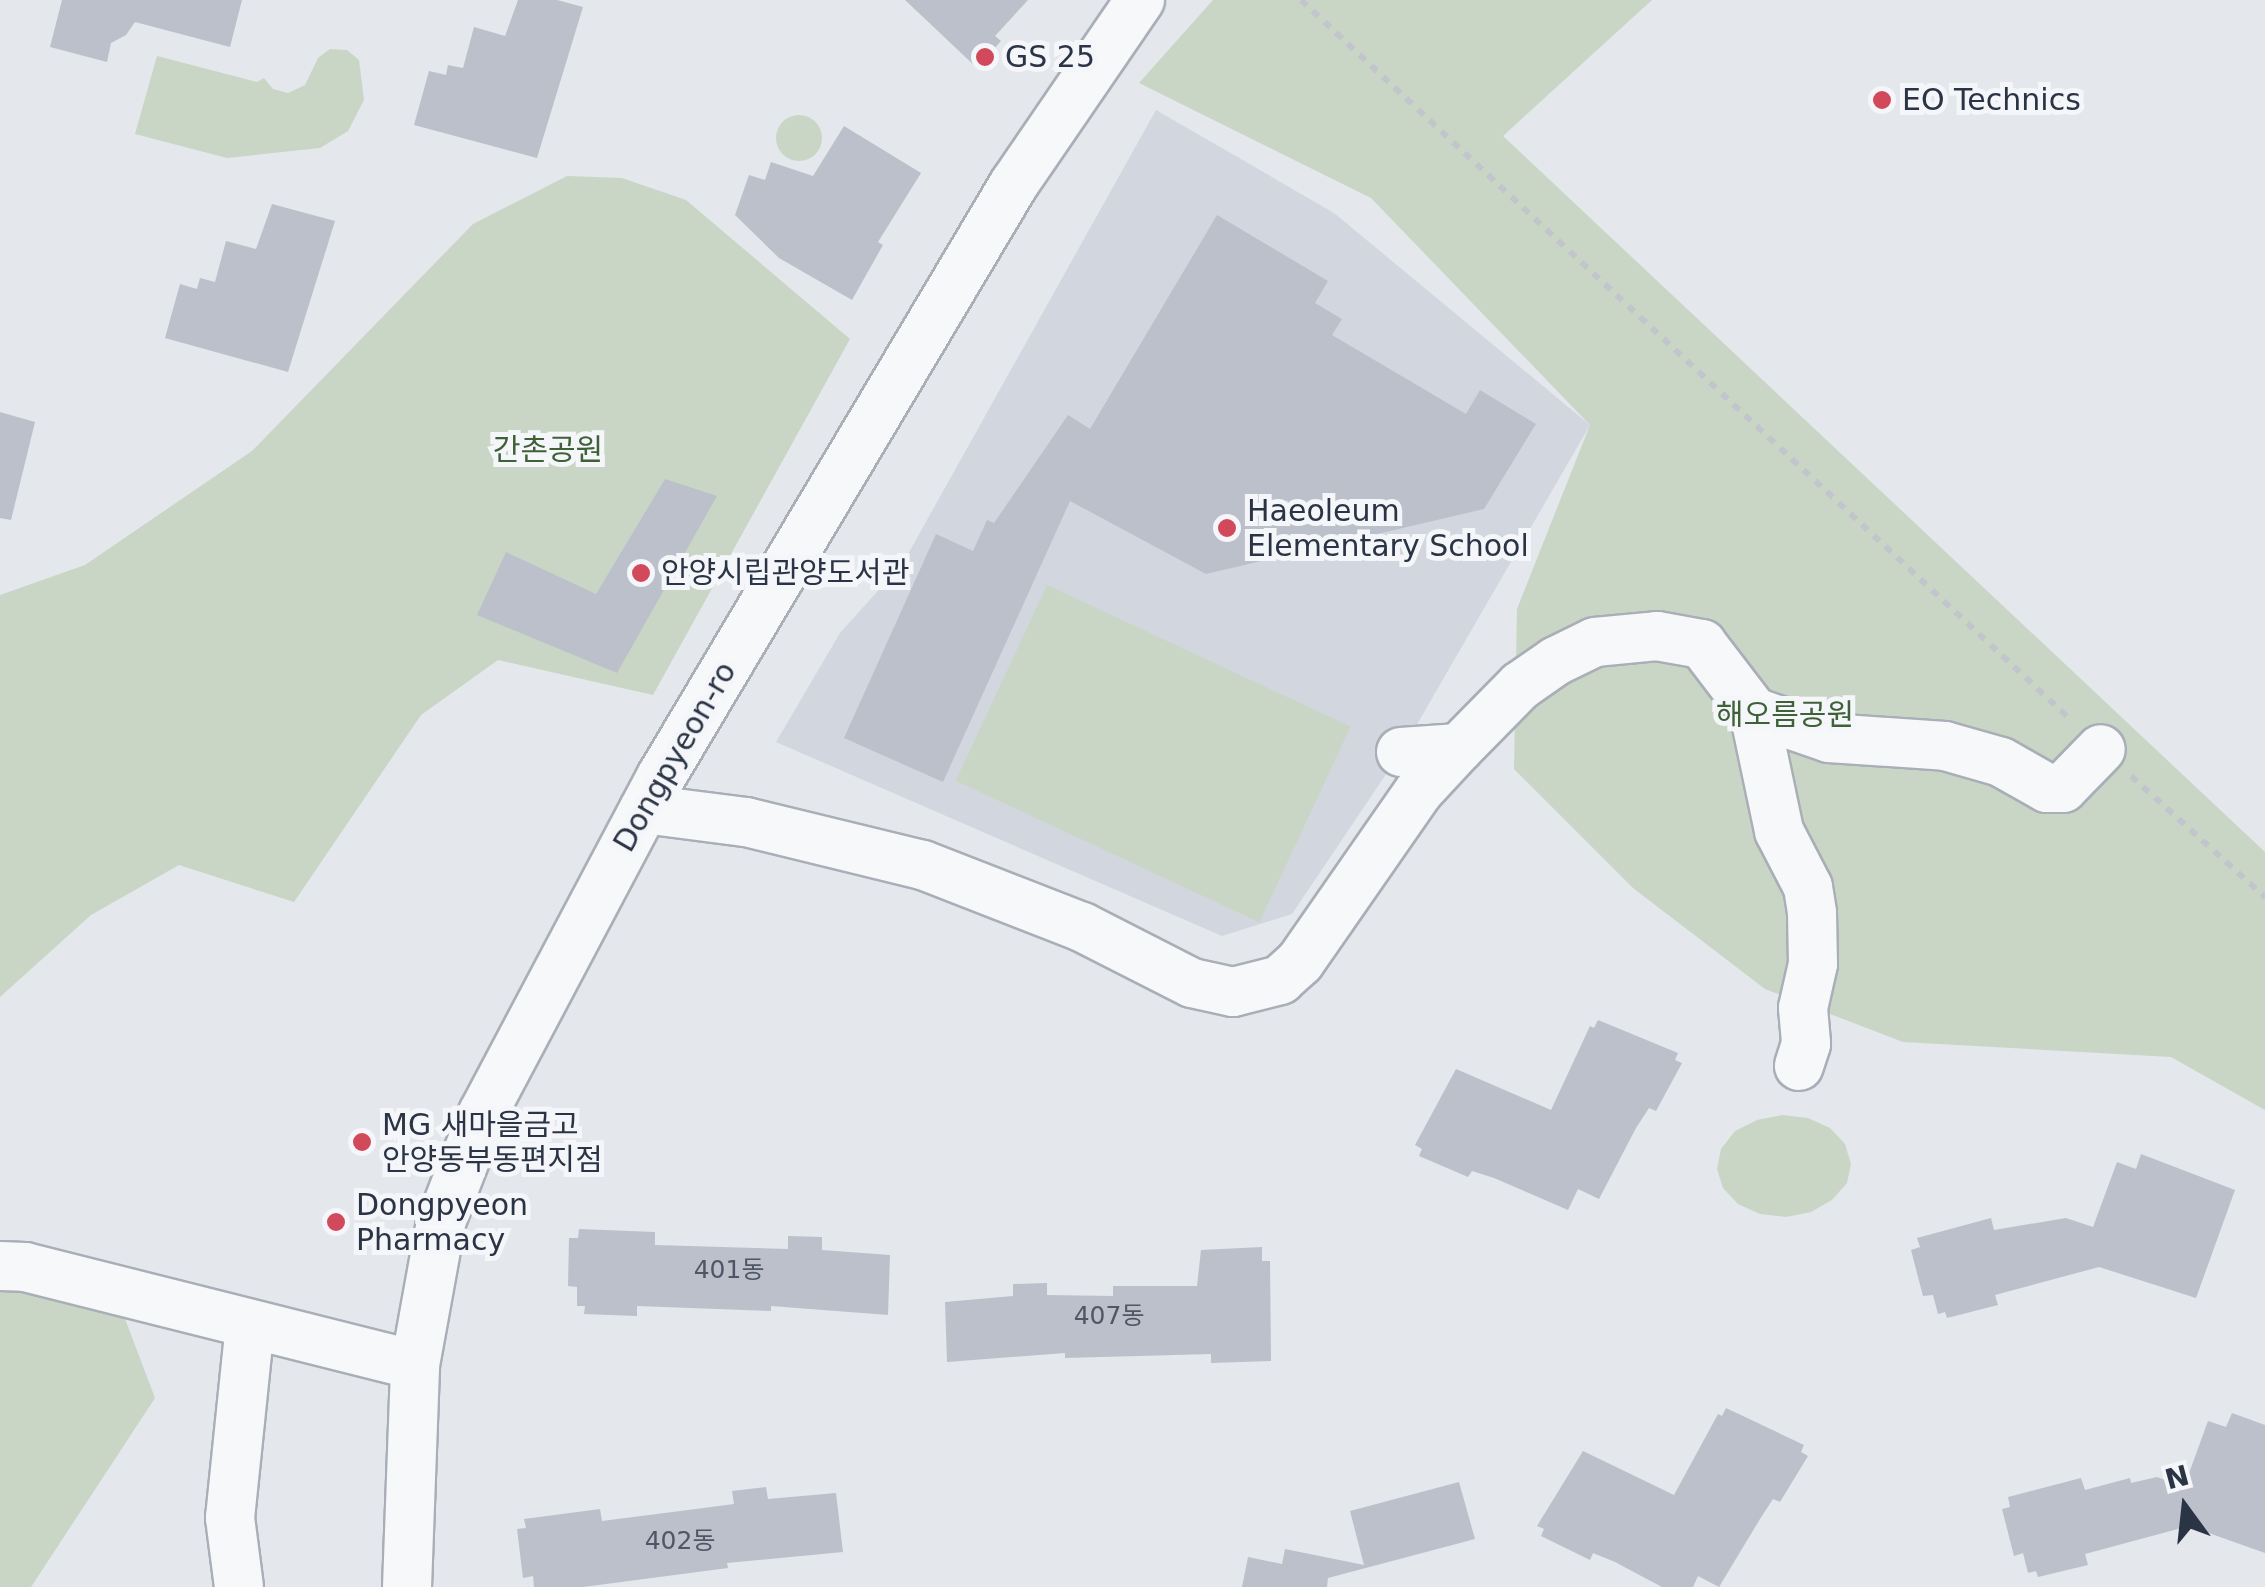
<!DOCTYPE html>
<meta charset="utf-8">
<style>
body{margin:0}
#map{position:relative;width:2265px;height:1587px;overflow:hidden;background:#e4e7ec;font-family:"DejaVu Sans","Noto Sans KR",sans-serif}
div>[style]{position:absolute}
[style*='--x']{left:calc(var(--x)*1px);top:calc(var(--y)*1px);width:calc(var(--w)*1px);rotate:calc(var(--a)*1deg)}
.built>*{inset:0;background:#d2d6de}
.green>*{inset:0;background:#c9d6c5;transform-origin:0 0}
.round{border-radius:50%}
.building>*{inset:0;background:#bbc0ca}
.path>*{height:6px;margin-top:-3px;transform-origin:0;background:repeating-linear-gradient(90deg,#c2c5cb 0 8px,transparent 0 16px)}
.roads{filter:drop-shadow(2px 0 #a9aeb7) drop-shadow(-2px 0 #a9aeb7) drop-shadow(0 2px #a9aeb7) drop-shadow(0 -2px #a9aeb7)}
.minor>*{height:48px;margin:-24px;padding:0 24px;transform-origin:24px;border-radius:24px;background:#f7f8fa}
.dots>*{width:28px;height:28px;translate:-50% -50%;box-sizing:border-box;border:5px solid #f4f6f9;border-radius:50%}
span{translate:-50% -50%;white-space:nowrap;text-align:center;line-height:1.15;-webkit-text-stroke:10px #f4f6f9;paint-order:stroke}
.number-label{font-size:25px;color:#4f5766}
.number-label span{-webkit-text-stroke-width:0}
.poi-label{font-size:30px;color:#2b3445}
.left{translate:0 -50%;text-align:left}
.park-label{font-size:30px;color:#3f6138}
.street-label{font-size:30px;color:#2b3445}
.north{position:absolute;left:2135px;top:1457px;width:100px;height:100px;-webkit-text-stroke:8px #f4f6f9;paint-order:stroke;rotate:345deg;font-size:28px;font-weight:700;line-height:40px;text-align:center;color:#2b3445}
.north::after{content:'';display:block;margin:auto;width:35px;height:45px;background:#2b3445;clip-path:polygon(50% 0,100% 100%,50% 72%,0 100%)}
</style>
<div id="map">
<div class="built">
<div style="clip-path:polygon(1156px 110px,1334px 213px,1590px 425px,1401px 752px,1292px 914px,1222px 936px,776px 742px,840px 633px,903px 563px)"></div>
</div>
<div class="green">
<div style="clip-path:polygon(1213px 0,1652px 0,1503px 136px,2265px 852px,2265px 1110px,2171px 1057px,1903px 1042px,1765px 989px,1633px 888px,1514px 769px,1517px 609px,1590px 425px,1371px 198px,1139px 83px)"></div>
<div style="clip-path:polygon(330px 49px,347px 50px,359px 60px,364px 100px,348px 131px,320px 148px,227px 158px,135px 134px,157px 56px,257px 82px,264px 78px,273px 89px,288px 93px,305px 85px,318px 58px)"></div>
<div class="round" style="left:776px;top:115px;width:46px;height:46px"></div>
<div style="clip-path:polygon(567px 176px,622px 178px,686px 200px,850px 339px,653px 695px,498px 660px,421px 715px,294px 902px,179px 865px,91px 915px,0 997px,0 595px,85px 565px,252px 451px,473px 224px)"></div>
<div style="left:1047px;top:585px;width:335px;height:216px;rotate:25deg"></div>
<div style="clip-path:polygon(1782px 1115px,1808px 1118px,1830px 1128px,1845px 1144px,1851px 1164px,1847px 1183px,1832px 1200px,1811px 1212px,1786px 1217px,1760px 1214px,1738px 1204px,1723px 1188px,1717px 1169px,1721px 1149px,1735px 1131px,1757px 1120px)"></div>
<div style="clip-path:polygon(0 1275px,116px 1295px,155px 1398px,31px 1587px,0 1587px)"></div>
</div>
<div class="building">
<div style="clip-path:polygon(62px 0,242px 0,230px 47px,135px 22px,126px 35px,111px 43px,107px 62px,50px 47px)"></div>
<div style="clip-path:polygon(518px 0,557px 0,583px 7px,537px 158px,414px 125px,429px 71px,446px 75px,448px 65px,463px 68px,474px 27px,505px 36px)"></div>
<div style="clip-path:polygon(905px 0,1028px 0,995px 36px,1001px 41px,977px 68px)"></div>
<div style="clip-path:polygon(844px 126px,921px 173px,878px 242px,883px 245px,852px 300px,779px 258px,735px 215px,749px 175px,765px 180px,771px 162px,813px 176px)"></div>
<div style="clip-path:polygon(272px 204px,335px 221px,288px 372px,165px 338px,180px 284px,197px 289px,200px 278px,215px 282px,226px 241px,256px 249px)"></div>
<div style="clip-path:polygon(1217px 215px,1328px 281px,1315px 303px,1342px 319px,1332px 335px,1466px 414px,1480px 390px,1536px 424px,1484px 509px,1206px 574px,1070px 501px,943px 782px,844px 738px,936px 534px,973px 551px,987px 520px,994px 523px,1068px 415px,1090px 429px)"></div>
<div style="clip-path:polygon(0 412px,35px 422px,11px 520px,0 518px)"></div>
<div style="clip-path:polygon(665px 479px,717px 496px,617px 673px,477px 615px,506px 552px,596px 594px)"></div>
<div style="clip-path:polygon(1598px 1020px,1678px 1053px,1675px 1060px,1682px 1063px,1656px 1111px,1649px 1108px,1636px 1128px,1599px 1199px,1578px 1189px,1568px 1210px,1494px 1178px,1472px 1171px,1468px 1177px,1419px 1156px,1422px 1149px,1415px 1145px,1456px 1069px,1551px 1110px,1590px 1026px,1594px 1028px)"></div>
<div style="clip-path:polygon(2141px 1154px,2235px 1190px,2196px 1298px,2099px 1267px,1995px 1295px,1998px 1305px,1947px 1318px,1945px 1312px,1938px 1314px,1933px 1295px,1923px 1296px,1911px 1250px,1920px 1247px,1917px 1238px,1991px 1218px,1994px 1230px,2066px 1218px,2093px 1227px,2117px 1162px,2136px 1169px)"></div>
<div style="clip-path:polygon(579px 1229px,655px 1232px,655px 1245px,788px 1249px,788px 1236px,822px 1237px,822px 1250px,890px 1255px,888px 1315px,771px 1306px,771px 1311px,637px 1306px,637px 1316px,584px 1314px,585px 1306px,577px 1306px,577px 1287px,568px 1286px,569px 1238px,578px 1238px)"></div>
<div style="clip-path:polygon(1262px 1247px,1262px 1261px,1270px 1261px,1271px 1361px,1211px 1363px,1211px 1354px,1065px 1358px,1065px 1353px,947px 1362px,945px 1302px,1013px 1296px,1013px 1284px,1047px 1283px,1047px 1295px,1113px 1296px,1113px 1286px,1197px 1286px,1201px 1250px)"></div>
<div style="clip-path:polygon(1726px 1408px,1804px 1445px,1801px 1452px,1808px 1456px,1780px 1502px,1773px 1499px,1760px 1519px,1719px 1587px,1698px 1576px,1693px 1587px,1662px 1587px,1615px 1562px,1593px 1553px,1590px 1560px,1541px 1536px,1544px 1529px,1537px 1526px,1583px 1451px,1674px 1495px,1718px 1414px,1722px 1416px)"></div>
<div style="clip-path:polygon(2232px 1413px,2265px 1425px,2265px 1553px,2189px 1526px,2085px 1554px,2088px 1565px,2038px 1577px,2036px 1571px,2028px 1573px,2023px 1553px,2014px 1556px,2002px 1509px,2010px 1507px,2008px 1497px,2081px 1478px,2085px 1490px,2130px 1478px,2131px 1483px,2157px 1477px,2184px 1487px,2208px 1421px,2226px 1427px)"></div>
<div style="clip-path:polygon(1459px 1482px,1475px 1539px,1328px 1578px,1327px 1587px,1242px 1587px,1248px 1557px,1282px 1564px,1285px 1549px,1364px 1565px,1350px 1511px)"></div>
<div style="clip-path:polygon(766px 1487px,768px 1499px,836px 1493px,843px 1552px,727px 1563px,728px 1568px,583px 1587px,534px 1587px,533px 1576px,523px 1578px,517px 1529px,526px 1528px,524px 1519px,600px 1509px,602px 1521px,688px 1510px,734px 1504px,732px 1491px)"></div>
</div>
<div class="path">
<div style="--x:1301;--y:0;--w:1054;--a:43.08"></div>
<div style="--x:2131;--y:776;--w:181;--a:42.1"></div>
</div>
<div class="roads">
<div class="minor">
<div style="--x:1754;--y:712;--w:122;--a:78.1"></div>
<div style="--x:1779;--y:831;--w:63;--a:62.6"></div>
<div style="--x:1808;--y:887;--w:26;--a:81"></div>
<div style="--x:1812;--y:913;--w:51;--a:88.9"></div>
<div style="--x:1813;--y:964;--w:45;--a:102.8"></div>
<div style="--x:1803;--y:1008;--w:36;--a:85"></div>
<div style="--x:1806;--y:1044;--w:23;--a:108"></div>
<div style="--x:1401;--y:752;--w:58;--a:-3.9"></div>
<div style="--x:1459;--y:748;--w:87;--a:-45.5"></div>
<div style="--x:1520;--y:686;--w:44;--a:-34.8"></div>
<div style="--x:1556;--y:661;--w:43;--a:-26"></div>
<div style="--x:1595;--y:642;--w:62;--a:-5.5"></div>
<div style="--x:1657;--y:636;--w:46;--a:10.1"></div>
<div style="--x:1702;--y:644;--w:86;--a:52.6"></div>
<div style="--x:1754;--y:712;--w:79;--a:19.1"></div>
<div style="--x:1829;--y:738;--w:116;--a:3.9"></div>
<div style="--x:1945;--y:746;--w:58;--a:15.9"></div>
<div style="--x:2001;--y:762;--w:53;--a:29.5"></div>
<div style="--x:2047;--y:788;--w:16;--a:0"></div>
<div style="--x:2063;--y:788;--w:54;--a:-45.7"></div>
<div style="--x:644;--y:809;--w:103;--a:7.3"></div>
<div style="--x:746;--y:822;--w:182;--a:13.7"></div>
<div style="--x:923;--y:865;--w:171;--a:21.3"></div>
<div style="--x:1082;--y:927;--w:123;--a:27"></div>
<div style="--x:1192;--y:983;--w:42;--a:12.4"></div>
<div style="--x:1233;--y:992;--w:49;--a:-14.3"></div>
<div style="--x:1280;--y:980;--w:27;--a:-42"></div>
<div style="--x:1300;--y:962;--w:208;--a:-55.2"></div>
<div style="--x:1419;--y:791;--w:59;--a:-47.1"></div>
<div style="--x:0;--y:1266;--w:25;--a:2"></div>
<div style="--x:25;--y:1267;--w:402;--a:14.1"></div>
<div style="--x:239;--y:1587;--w:70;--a:-97.4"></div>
<div style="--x:230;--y:1518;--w:195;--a:-84.1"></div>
<div style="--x:407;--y:1587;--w:222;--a:-87.9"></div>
<div style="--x:415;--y:1365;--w:145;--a:-79.7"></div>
<div style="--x:441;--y:1222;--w:117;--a:-68.9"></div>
<div style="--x:483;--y:1113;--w:380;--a:-62.1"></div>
<div style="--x:661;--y:777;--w:690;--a:-59.24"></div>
<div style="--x:1014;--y:184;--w:223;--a:-55.6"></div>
</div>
</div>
<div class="dots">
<div style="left:985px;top:57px;background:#d1495b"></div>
<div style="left:1882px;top:100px;background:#d1495b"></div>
<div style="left:1227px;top:528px;background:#d1495b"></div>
<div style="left:641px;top:573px;background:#d1495b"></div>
<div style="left:362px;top:1142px;background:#d1495b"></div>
<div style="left:336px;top:1222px;background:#d1495b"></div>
</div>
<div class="number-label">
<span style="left:729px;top:1270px">401동</span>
<span style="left:1109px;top:1316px">407동</span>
<span style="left:680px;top:1541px">402동</span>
</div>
<div class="poi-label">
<span class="left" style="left:1005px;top:57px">GS 25</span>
<span class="left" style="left:1902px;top:100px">EO Technics</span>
<span class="left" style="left:1247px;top:528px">Haeoleum<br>Elementary School</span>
<span class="left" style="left:661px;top:573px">안양시립관양도서관</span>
<span class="left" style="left:382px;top:1142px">MG 새마을금고<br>안양동부동편지점</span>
<span class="left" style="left:356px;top:1222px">Dongpyeon<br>Pharmacy</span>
</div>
<div class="park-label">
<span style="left:548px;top:450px">간촌공원</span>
<span style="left:1785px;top:715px">해오름공원</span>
</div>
<div class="street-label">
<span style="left:675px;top:757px;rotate:-60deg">Dongpyeon-ro</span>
</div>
<div class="north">N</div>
</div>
